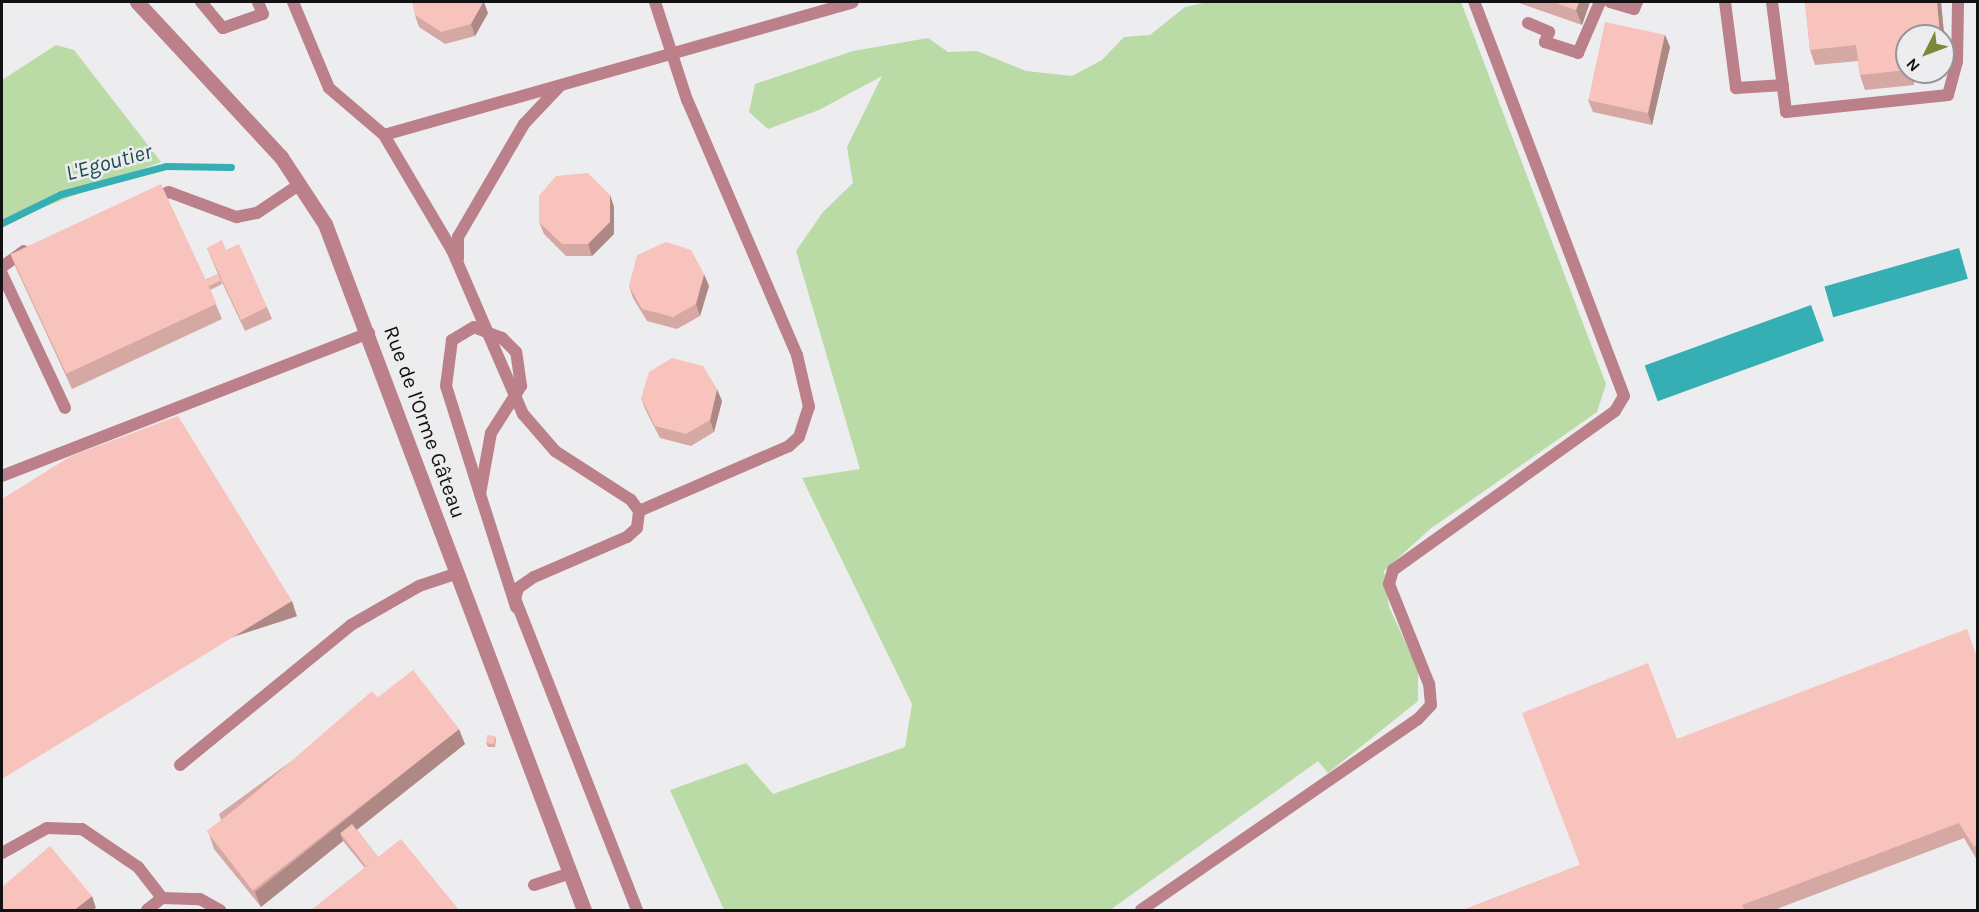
<!DOCTYPE html>
<meta charset="utf-8">
<style>
body{margin:0}
#map{position:relative;width:1979px;height:912px;overflow:hidden;background:#edecee;font-family:Karla,sans-serif}
div>[style]{position:absolute}
[style*='--x']{left:calc(var(--x)*1px);top:calc(var(--y)*1px);width:calc(var(--w)*1px);rotate:calc(var(--a)*1deg)}
.green>*{inset:0;background:#badaa6}
.water>*{inset:0;background:#35aeb4;transform-origin:0 0}
.stream>*{height:7px;margin:-3.5px;padding:0 3.5px;transform-origin:3.5px;border-radius:3.5px;background:#35aeb4}
.lane>*{height:12px;margin:-6px;padding:0 6px;transform-origin:6px;border-radius:6px;background:#bb808a}
.street>*{height:15px;margin:-7.5px;padding:0 7.5px;transform-origin:7.5px;border-radius:7.5px;background:#bb808a}
.wall>*{inset:0;background:#d5a8a3}
.shaded-wall>*{inset:0;background:#ae8884;transform-origin:0 0}
.building>*{inset:0;background:#f8c3bd;transform-origin:0 0}
span{translate:-50% -50%;white-space:nowrap;text-align:center;line-height:1.15;-webkit-text-stroke:5px #edecee;paint-order:stroke}
.street-label{font-size:21px;color:#121213}
.water-label{font-size:22px;color:#1b4e50;font-style:italic}
.frame{position:absolute;inset:0;border:3px solid #121213;pointer-events:none}
.north{position:absolute;left:1895px;top:24px;width:60px;height:60px;box-sizing:border-box;background:#edecee;border:2px solid #959596;border-radius:50%;rotate:228deg;font-size:16px;font-weight:700;line-height:24px;text-align:center;color:#121213}
.north::after{content:'';display:block;margin:auto;width:21px;height:27px;background:#788939;clip-path:polygon(50% 0,100% 100%,50% 72%,0 100%)}
</style>
<div id="map">
<div class="green">
<div style="clip-path:polygon(1208px 2px,1461px 2px,1606px 384px,1597px 412px,1430px 529px,1384px 571px,1389px 607px,1418px 669px,1418px 701px,1328px 773px,1318px 761px,1110px 910px,724px 910px,670px 790px,746px 763px,773px 794px,905px 747px,912px 704px,802px 478px,860px 469px,796px 251px,823px 212px,853px 183px,847px 147px,882px 76px,819px 110px,768px 129px,749px 112px,755px 84px,853px 51px,928px 38px,948px 52px,977px 51px,1026px 71px,1072px 76px,1102px 60px,1124px 37px,1150px 35px,1185px 7px)"></div>
<div style="clip-path:polygon(56px 45px,74px 50px,161px 162px,2px 223px,2px 80px)"></div>
</div>
<div class="water">
<div style="left:1959px;top:248px;width:32px;height:140px;rotate:74deg"></div>
<div style="left:1811px;top:305px;width:38px;height:177px;rotate:70deg"></div>
</div>
<div class="stream">
<div style="--x:2;--y:223;--w:66;--a:-26.2"></div>
<div style="--x:61;--y:194;--w:109;--a:-14.9"></div>
<div style="--x:166;--y:166;--w:65;--a:0.9"></div>
</div>
<div class="lane">
<div style="--x:201;--y:2;--w:34;--a:50"></div>
<div style="--x:223;--y:28;--w:42;--a:-19.3"></div>
<div style="--x:263;--y:14;--w:13;--a:-113"></div>
<div style="--x:293;--y:2;--w:93;--a:67.3"></div>
<div style="--x:329;--y:88;--w:72;--a:40.5"></div>
<div style="--x:384;--y:135;--w:134;--a:59.4"></div>
<div style="--x:452;--y:250;--w:179;--a:66.6"></div>
<div style="--x:523;--y:414;--w:49;--a:49.1"></div>
<div style="--x:555;--y:451;--w:90;--a:32.8"></div>
<div style="--x:631;--y:500;--w:14;--a:54"></div>
<div style="--x:639;--y:511;--w:163;--a:-23.4"></div>
<div style="--x:789;--y:446;--w:13;--a:-42"></div>
<div style="--x:799;--y:437;--w:32;--a:-72"></div>
<div style="--x:809;--y:407;--w:53;--a:-103"></div>
<div style="--x:797;--y:355;--w:278;--a:-113.3"></div>
<div style="--x:687;--y:100;--w:103;--a:-108.1"></div>
<div style="--x:1610;--y:2;--w:25;--a:16"></div>
<div style="--x:1634;--y:9;--w:8;--a:-67"></div>
<div style="--x:1725;--y:2;--w:87;--a:82.7"></div>
<div style="--x:1736;--y:88;--w:47;--a:-3.7"></div>
<div style="--x:1772;--y:2;--w:111;--a:82.7"></div>
<div style="--x:1786;--y:112;--w:163;--a:-6"></div>
<div style="--x:1948;--y:95;--w:34;--a:-75"></div>
<div style="--x:1957;--y:62;--w:60;--a:-89"></div>
<div style="--x:1528;--y:23;--w:23;--a:23"></div>
<div style="--x:1549;--y:32;--w:11;--a:112"></div>
<div style="--x:1545;--y:42;--w:35;--a:18"></div>
<div style="--x:1578;--y:53;--w:56;--a:-66.7"></div>
<div style="--x:384;--y:135;--w:487;--a:-15.8"></div>
<div style="--x:151;--y:199;--w:19;--a:-21"></div>
<div style="--x:169;--y:192;--w:72;--a:20.5"></div>
<div style="--x:236;--y:217;--w:21;--a:-11"></div>
<div style="--x:257;--y:213;--w:52;--a:-34"></div>
<div style="--x:458;--y:259;--w:22;--a:-90"></div>
<div style="--x:458;--y:237;--w:131;--a:-59.7"></div>
<div style="--x:524;--y:124;--w:51;--a:-46.6"></div>
<div style="--x:2;--y:267;--w:27;--a:-36"></div>
<div style="--x:2;--y:274;--w:148;--a:64.8"></div>
<div style="--x:2;--y:476;--w:394;--a:-21.3"></div>
<div style="--x:480;--y:494;--w:62;--a:-79.8"></div>
<div style="--x:491;--y:433;--w:56;--a:-57.4"></div>
<div style="--x:521;--y:386;--w:34;--a:-98"></div>
<div style="--x:516;--y:352;--w:20;--a:-135"></div>
<div style="--x:502;--y:338;--w:30;--a:-159"></div>
<div style="--x:474;--y:327;--w:26;--a:149"></div>
<div style="--x:452;--y:340;--w:46;--a:97.4"></div>
<div style="--x:446;--y:386;--w:113;--a:72.5"></div>
<div style="--x:480;--y:494;--w:119;--a:72.3"></div>
<div style="--x:180;--y:765;--w:221;--a:-39.3"></div>
<div style="--x:351;--y:625;--w:78;--a:-29.8"></div>
<div style="--x:419;--y:586;--w:41;--a:-18.4"></div>
<div style="--x:2;--y:853;--w:51;--a:-29.1"></div>
<div style="--x:47;--y:828;--w:35;--a:2"></div>
<div style="--x:82;--y:829;--w:68;--a:34.2"></div>
<div style="--x:138;--y:867;--w:39;--a:52"></div>
<div style="--x:534;--y:885;--w:38;--a:-18"></div>
<div style="--x:147;--y:910;--w:19;--a:-39"></div>
<div style="--x:162;--y:898;--w:38;--a:2"></div>
<div style="--x:200;--y:899;--w:23;--a:29"></div>
<div style="--x:637;--y:910;--w:334;--a:-111.4"></div>
<div style="--x:515;--y:599;--w:11;--a:-75"></div>
<div style="--x:518;--y:588;--w:19;--a:-35"></div>
<div style="--x:534;--y:577;--w:101;--a:-23.3"></div>
<div style="--x:627;--y:537;--w:13;--a:-42"></div>
<div style="--x:637;--y:528;--w:17;--a:-83"></div>
<div style="--x:1141;--y:910;--w:336;--a:-34.6"></div>
<div style="--x:1418;--y:719;--w:19;--a:-47"></div>
<div style="--x:1431;--y:705;--w:21;--a:-95"></div>
<div style="--x:1429;--y:684;--w:108;--a:-111.8"></div>
<div style="--x:1389;--y:584;--w:15;--a:-74"></div>
<div style="--x:1393;--y:570;--w:273;--a:-35.6"></div>
<div style="--x:1615;--y:411;--w:17;--a:-59"></div>
<div style="--x:1624;--y:396;--w:422;--a:-110.8"></div>
</div>
<div class="street">
<div style="--x:137;--y:2;--w:212;--a:47.1"></div>
<div style="--x:281;--y:157;--w:80;--a:56.7"></div>
<div style="--x:325;--y:224;--w:733;--a:69.32"></div>
</div>
<div class="wall">
<div style="clip-path:polygon(1516px 2px,1590px 2px,1582px 25px)"></div>
<div style="clip-path:polygon(1805px 2px,1941px 2px,1946px 55px,1943px 55px,1943px 36px,1907px 36px,1907px 72px,1912px 72px,1914px 85px,1865px 90px,1860px 75px,1858px 61px,1815px 65px,1810px 50px)"></div>
<div style="clip-path:polygon(488px 13px,475px 36px,445px 44px,419px 27px,415px 15px)"></div>
<div style="clip-path:polygon(1665px 35px,1670px 47px,1652px 125px,1593px 112px,1588px 100px)"></div>
<div style="clip-path:polygon(610px 195px,614px 207px,614px 234px,592px 256px,566px 256px,544px 234px,539px 222px)"></div>
<div style="clip-path:polygon(207px 248px,226px 250px,267px 307px,272px 319px,245px 331px,221px 280px,222px 284px,210px 290px,222px 319px,72px 389px,16px 268px,10px 253px,205px 280px,218px 274px)"></div>
<div style="clip-path:polygon(629px 286px,709px 286px,700px 316px,677px 329px,647px 321px,633px 298px)"></div>
<div style="clip-path:polygon(641px 398px,722px 401px,714px 432px,691px 446px,660px 438px,645px 409px)"></div>
<div style="clip-path:polygon(1977px 657px,1977px 860px,1964px 838px,1774px 910px,1463px 910px,1580px 865px,1677px 739px)"></div>
<div style="clip-path:polygon(378px 698px,465px 744px,357px 830px,378px 857px,365px 868px,343px 841px,261px 907px,214px 849px,209px 834px,222px 823px,219px 814px)"></div>
<div style="clip-path:polygon(495px 736px,496px 740px,495px 747px,488px 747px,486px 743px)"></div>
</div>
<div class="shaded-wall">
<div style="clip-path:polygon(483px 2px,484px 2px,488px 13px,475px 36px,471px 24px)"></div>
<div style="clip-path:polygon(1579px 2px,1590px 2px,1582px 25px,1576px 10px)"></div>
<div style="clip-path:polygon(1937px 2px,1941px 2px,1946px 55px,1943px 46px,1943px 36px,1940px 36px)"></div>
<div style="clip-path:polygon(1665px 35px,1670px 47px,1652px 125px,1648px 113px)"></div>
<div style="clip-path:polygon(1909px 72px,1912px 72px,1914px 85px)"></div>
<div style="clip-path:polygon(610px 195px,614px 207px,614px 234px,592px 256px,588px 244px)"></div>
<div style="clip-path:polygon(704px 274px,709px 286px,700px 316px,696px 304px)"></div>
<div style="clip-path:polygon(717px 389px,722px 401px,714px 432px,710px 420px)"></div>
<div style="left:292px;top:601px;width:16px;height:340px;rotate:72deg"></div>
<div style="clip-path:polygon(459px 729px,465px 744px,345px 839px,340px 833px,343px 841px,261px 907px,255px 892px)"></div>
<div style="clip-path:polygon(92px 896px,96px 908px,92px 910px,74px 910px)"></div>
</div>
<div class="building">
<div style="clip-path:polygon(412px 2px,483px 2px,471px 24px,441px 32px,415px 15px)"></div>
<div style="clip-path:polygon(1553px 2px,1579px 2px,1576px 10px)"></div>
<div style="clip-path:polygon(1805px 2px,1937px 2px,1940px 36px,1907px 36px,1907px 43px,1905px 43px,1907px 70px,1860px 75px,1856px 45px,1810px 50px)"></div>
<div style="left:1605px;top:22px;width:61px;height:80px;rotate:12deg"></div>
<div style="clip-path:polygon(588px 173px,610px 195px,610px 222px,588px 244px,562px 244px,539px 222px,539px 196px,556px 176px)"></div>
<div style="left:161px;top:184px;width:132px;height:166px;rotate:65deg"></div>
<div style="clip-path:polygon(222px 240px,226px 250px,239px 244px,267px 307px,241px 320px,207px 248px)"></div>
<div style="clip-path:polygon(666px 242px,691px 250px,704px 274px,696px 304px,673px 317px,642px 309px,629px 286px,637px 255px)"></div>
<div style="left:218px;top:274px;width:7px;height:14px;rotate:63deg"></div>
<div style="clip-path:polygon(672px 358px,703px 366px,717px 389px,710px 420px,686px 434px,655px 426px,641px 398px,649px 372px)"></div>
<div style="clip-path:polygon(178px 416px,292px 601px,2px 779px,2px 499px,71px 456px)"></div>
<div style="clip-path:polygon(1967px 629px,1977px 657px,1977px 845px,1974px 847px,1959px 823px,1742px 905px,1745px 910px,1463px 910px,1580px 865px,1522px 713px,1648px 663px,1677px 739px)"></div>
<div style="left:413px;top:670px;width:75px;height:262px;rotate:52deg"></div>
<div style="left:372px;top:691px;width:9px;height:196px;rotate:49deg"></div>
<div style="left:487px;top:735px;width:8px;height:8px;rotate:7deg"></div>
<div style="left:352px;top:824px;width:42px;height:15px;rotate:52deg"></div>
<div style="clip-path:polygon(401px 839px,459px 910px,311px 910px)"></div>
<div style="clip-path:polygon(50px 846px,92px 896px,74px 910px,2px 910px,2px 887px)"></div>
</div>
<div class="street-label">
<span style="left:425px;top:422px;rotate:70deg">Rue de l'Orme Gâteau</span>
</div>
<div class="water-label">
<span style="left:109px;top:163px;rotate:-15deg">L'Egoutier</span>
</div>
<div class="frame"></div>
<div class="north">N</div>
</div>
